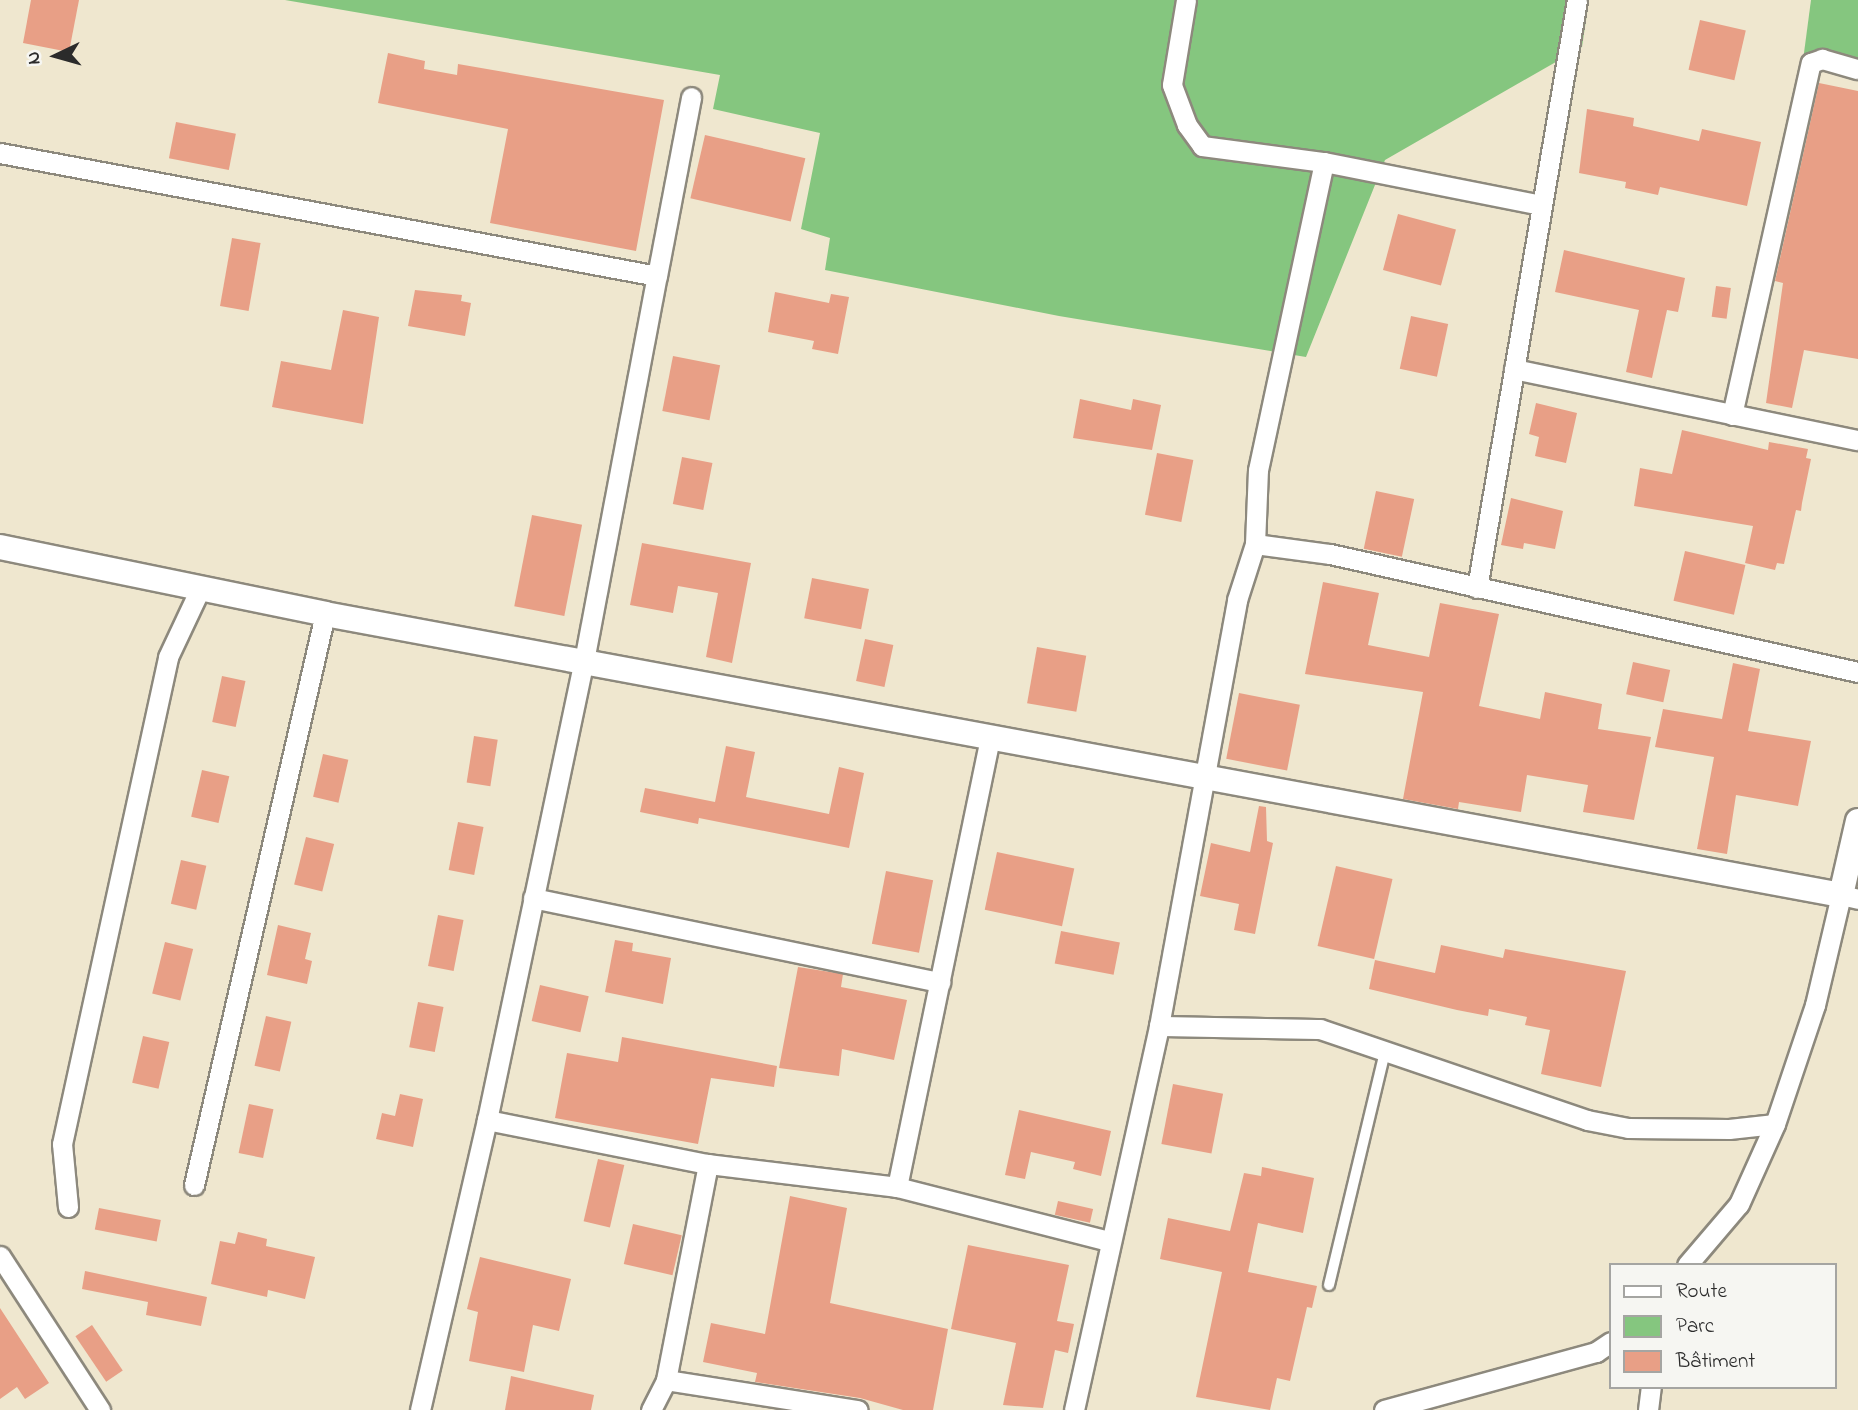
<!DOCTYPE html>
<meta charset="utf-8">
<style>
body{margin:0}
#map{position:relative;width:1858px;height:1410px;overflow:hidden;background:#efe7cf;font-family:"Indie Flower",sans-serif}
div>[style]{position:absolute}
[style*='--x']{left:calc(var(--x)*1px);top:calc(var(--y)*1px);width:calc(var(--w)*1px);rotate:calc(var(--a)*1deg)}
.green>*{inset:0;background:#85c67f}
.building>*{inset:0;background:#e89f86;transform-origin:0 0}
.roads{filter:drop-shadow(2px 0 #8d897d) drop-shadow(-2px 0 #8d897d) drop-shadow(0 2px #8d897d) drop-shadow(0 -2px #8d897d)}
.service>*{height:10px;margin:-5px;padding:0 5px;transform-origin:5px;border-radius:5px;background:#fff}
.minor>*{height:19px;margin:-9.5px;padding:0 9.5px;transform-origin:9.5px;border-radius:9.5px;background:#fff}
.tertiary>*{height:24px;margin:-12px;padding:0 12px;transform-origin:12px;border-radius:12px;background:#fff}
span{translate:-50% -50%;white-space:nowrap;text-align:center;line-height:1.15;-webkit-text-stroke:5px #f6f6f2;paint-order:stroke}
.legend{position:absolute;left:1609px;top:1263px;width:228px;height:126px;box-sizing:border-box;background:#f6f6f2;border:2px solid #a5a5a2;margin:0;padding:9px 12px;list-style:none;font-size:21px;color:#2b2b2b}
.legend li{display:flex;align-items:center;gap:14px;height:35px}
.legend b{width:35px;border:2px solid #a5a5a2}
.north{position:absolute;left:21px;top:21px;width:70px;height:70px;-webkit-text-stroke:5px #f6f6f2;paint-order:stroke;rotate:265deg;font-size:19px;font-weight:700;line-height:28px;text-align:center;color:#2b2b2b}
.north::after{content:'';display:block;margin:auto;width:24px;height:32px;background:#2b2b2b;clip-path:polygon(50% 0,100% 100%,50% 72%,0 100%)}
</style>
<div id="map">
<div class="green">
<div style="clip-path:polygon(285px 0,1589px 0,1582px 47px,1385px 160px,1306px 357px,1059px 316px,825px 270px,830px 238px,801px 229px,820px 133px,713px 109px,720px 75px)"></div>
<div style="clip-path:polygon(1811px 0,1858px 0,1858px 73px,1802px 68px)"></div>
</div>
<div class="building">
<div style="clip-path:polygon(31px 0,79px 0,69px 52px,23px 43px)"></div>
<div style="left:1700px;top:20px;width:47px;height:51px;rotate:13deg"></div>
<div style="clip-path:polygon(388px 53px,425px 61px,424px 69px,457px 75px,458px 64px,664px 100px,636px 251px,490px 223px,508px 129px,378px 103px)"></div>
<div style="clip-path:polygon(1819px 83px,1858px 91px,1858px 359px,1804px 350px,1792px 408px,1766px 403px,1783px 283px,1775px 281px)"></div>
<div style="clip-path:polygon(1587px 109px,1634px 118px,1633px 126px,1699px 141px,1702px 129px,1761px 142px,1747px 206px,1660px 187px,1658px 195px,1625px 188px,1626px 182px,1579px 173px)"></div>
<div style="left:176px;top:122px;width:61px;height:37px;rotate:11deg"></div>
<div style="left:705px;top:135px;width:103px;height:65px;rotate:13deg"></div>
<div style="left:1398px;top:214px;width:60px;height:58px;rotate:15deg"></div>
<div style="left:232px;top:238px;width:29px;height:69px;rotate:10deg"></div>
<div style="clip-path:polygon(1564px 250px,1685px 278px,1678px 312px,1667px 310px,1652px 378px,1626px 372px,1639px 310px,1555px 292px)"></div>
<div style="left:1716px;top:286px;width:15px;height:31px;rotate:8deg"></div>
<div style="clip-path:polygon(415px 290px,462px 295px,461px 301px,471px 303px,465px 336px,408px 326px)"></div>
<div style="clip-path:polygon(775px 292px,829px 303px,831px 294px,849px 297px,838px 354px,812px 349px,814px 341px,768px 332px)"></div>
<div style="clip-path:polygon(343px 310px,379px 317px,363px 424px,272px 407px,281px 361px,331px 370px)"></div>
<div style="left:1411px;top:316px;width:38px;height:54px;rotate:12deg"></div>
<div style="left:673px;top:356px;width:48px;height:56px;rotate:11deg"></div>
<div style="clip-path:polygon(1080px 399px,1131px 410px,1133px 399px,1161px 405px,1152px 450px,1073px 438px)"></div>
<div style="clip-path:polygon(1536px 403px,1577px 413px,1566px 463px,1535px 456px,1539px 437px,1529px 434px)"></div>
<div style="clip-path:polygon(1682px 430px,1768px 450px,1769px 442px,1808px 449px,1806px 458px,1811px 459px,1802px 503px,1801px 511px,1796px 510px,1784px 564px,1777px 563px,1775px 570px,1745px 563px,1753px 526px,1634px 506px,1640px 468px,1672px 474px)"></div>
<div style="left:1157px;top:453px;width:37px;height:63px;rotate:11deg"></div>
<div style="left:682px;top:457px;width:31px;height:48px;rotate:11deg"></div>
<div style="left:1376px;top:491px;width:39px;height:59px;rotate:12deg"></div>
<div style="clip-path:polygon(1511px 498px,1563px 511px,1555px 549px,1524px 543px,1523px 549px,1501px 545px)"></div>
<div style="left:532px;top:515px;width:51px;height:93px;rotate:11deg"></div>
<div style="clip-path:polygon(642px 543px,751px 563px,732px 663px,706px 657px,718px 593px,678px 586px,673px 613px,630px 605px)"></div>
<div style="left:1685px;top:551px;width:62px;height:51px;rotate:13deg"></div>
<div style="left:812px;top:578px;width:58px;height:41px;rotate:11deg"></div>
<div style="clip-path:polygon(1323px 582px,1379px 593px,1368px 645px,1429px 657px,1440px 603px,1499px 614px,1479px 706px,1540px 719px,1545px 692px,1602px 704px,1598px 729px,1651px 737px,1634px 820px,1583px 812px,1588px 785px,1527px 775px,1521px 812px,1459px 802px,1458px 809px,1403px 799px,1423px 692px,1305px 674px)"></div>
<div style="left:865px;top:639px;width:29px;height:43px;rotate:12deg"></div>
<div style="left:1037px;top:647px;width:50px;height:57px;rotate:10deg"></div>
<div style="left:1633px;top:662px;width:38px;height:33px;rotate:12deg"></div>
<div style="clip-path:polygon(1733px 663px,1760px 669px,1748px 731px,1811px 741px,1798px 806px,1736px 795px,1727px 854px,1697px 849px,1714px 757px,1655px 747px,1663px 709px,1722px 719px)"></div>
<div style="left:222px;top:676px;width:24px;height:47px;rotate:12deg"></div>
<div style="left:1239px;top:693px;width:62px;height:67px;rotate:11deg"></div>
<div style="left:474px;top:736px;width:24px;height:47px;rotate:9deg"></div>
<div style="clip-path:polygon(726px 746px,755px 752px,746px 797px,829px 814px,839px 767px,864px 773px,849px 848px,699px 818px,698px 824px,640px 812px,645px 788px,715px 802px)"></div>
<div style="left:323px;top:754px;width:26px;height:44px;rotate:13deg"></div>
<div style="left:202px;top:770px;width:28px;height:48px;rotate:13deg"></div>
<div style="clip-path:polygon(1259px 806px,1266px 807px,1267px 841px,1273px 843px,1255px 934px,1234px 930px,1239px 904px,1200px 896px,1211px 843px,1250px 852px)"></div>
<div style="left:458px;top:822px;width:26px;height:49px;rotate:11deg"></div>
<div style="left:306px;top:837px;width:29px;height:49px;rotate:14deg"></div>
<div style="left:997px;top:852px;width:79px;height:59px;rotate:12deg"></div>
<div style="left:181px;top:860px;width:26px;height:45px;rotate:13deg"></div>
<div style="left:1336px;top:866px;width:58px;height:82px;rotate:13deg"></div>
<div style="left:886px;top:871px;width:48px;height:74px;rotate:11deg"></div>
<div style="left:438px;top:915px;width:26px;height:52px;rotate:11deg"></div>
<div style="clip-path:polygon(278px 925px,311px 933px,305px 959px,312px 961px,307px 984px,267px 975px)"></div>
<div style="left:1061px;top:931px;width:60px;height:33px;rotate:11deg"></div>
<div style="clip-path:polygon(615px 940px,633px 943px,632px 951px,671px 958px,663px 1004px,605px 992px)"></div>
<div style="left:165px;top:942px;width:29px;height:53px;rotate:14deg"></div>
<div style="clip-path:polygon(1441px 945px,1503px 958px,1505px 949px,1626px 971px,1601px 1087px,1541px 1074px,1550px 1030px,1525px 1025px,1527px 1017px,1489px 1009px,1488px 1016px,1457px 1010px,1369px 989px,1375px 960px,1435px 973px)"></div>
<div style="clip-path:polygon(798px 967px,843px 974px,841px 987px,907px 1000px,894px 1060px,842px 1049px,839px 1076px,779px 1068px)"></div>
<div style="left:540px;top:985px;width:50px;height:37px;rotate:13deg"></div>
<div style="left:418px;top:1002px;width:26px;height:46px;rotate:11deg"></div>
<div style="left:266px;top:1016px;width:26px;height:51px;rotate:13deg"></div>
<div style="left:143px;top:1036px;width:27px;height:48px;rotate:13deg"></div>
<div style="clip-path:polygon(622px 1037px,777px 1066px,774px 1087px,711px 1078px,698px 1144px,555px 1118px,567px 1053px,618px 1062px)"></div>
<div style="left:1173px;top:1084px;width:51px;height:61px;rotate:11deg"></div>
<div style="clip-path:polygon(400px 1094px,423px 1099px,413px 1147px,376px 1139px,382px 1113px,395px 1116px)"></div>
<div style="left:249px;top:1104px;width:25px;height:50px;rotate:12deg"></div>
<div style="clip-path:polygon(1019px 1110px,1111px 1131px,1101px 1176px,1073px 1169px,1075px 1162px,1031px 1152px,1025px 1179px,1005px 1175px)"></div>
<div style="left:598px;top:1159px;width:27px;height:64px;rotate:13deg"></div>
<div style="clip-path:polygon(1262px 1167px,1314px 1178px,1303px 1233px,1258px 1223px,1248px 1272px,1317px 1286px,1312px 1308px,1307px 1307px,1290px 1381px,1277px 1378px,1270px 1410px,1196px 1397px,1222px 1272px,1160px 1259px,1168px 1218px,1230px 1231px,1244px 1173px,1261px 1176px)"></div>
<div style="clip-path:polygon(790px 1196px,847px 1208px,830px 1303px,948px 1329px,933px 1410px,903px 1410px,860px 1398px,755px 1382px,757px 1373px,703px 1362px,711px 1323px,765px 1334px)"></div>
<div style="left:1058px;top:1201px;width:36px;height:14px;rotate:13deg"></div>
<div style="left:99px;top:1208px;width:63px;height:22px;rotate:11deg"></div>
<div style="left:633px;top:1224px;width:50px;height:41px;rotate:13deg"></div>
<div style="clip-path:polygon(238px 1232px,267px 1239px,266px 1246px,315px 1257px,305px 1299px,268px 1290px,267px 1297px,211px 1284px,220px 1241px,235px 1244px)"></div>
<div style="clip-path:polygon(968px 1245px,1069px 1265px,1057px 1321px,1074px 1324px,1068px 1353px,1055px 1350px,1043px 1408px,1003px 1405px,1016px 1343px,951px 1329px)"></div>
<div style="clip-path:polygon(480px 1257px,571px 1279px,559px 1331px,533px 1325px,524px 1372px,469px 1361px,478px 1312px,467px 1309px)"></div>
<div style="clip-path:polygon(85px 1271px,207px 1297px,201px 1326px,146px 1315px,148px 1302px,82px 1289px)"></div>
<div style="clip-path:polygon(0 1308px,49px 1383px,25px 1399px,17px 1387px,0 1399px)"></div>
<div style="left:92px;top:1325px;width:55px;height:20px;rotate:56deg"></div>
<div style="clip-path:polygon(511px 1376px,594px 1395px,591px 1410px,505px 1410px)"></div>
</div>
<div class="roads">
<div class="service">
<div style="--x:1329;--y:1285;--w:241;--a:-76.5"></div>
</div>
<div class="minor">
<div style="--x:1186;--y:0;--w:86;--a:99.4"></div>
<div style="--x:1172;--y:85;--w:43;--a:69.4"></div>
<div style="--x:1187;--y:125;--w:26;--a:54"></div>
<div style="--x:1202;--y:146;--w:123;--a:7.5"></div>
<div style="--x:1324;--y:162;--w:222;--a:11.2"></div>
<div style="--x:0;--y:153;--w:668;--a:10.6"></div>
<div style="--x:657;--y:276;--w:182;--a:-79.2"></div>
<div style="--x:1514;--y:369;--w:351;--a:11.7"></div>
<div style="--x:1732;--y:415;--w:361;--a:-77.4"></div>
<div style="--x:1811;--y:63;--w:12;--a:-20"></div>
<div style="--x:1822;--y:59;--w:37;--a:16"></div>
<div style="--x:1255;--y:544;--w:74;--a:-87.7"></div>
<div style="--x:1258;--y:470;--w:315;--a:-77.9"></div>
<div style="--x:1477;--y:588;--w:596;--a:-80.35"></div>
<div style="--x:533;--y:898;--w:416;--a:11.7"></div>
<div style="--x:1159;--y:1026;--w:161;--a:1.1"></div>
<div style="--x:1320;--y:1029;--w:282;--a:18.8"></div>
<div style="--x:1587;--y:1120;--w:42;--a:11"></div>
<div style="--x:1628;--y:1128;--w:101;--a:0.6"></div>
<div style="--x:1729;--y:1129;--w:46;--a:-6.2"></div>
<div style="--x:487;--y:1120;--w:225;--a:11.3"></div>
<div style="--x:708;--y:1164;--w:190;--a:6.9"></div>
<div style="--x:897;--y:1187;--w:219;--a:14.3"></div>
<div style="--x:194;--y:1185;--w:586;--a:-77.08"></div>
<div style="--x:897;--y:1187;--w:458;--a:-78.3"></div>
<div style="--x:68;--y:1207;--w:63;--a:-95.4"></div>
<div style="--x:62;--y:1144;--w:498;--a:-77.7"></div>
<div style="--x:168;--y:657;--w:75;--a:-64.8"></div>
<div style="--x:0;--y:1256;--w:184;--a:57"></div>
<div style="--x:1687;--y:1265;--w:80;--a:-49.6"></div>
<div style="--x:1739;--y:1204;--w:88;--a:-65.8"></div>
<div style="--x:1775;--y:1124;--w:126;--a:-71.4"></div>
<div style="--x:1815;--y:1005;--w:113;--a:-76.7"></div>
<div style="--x:1841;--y:895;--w:17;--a:13"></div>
<div style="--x:666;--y:1380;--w:194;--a:8.9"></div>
<div style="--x:420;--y:1410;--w:298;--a:-77"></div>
<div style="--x:487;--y:1120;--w:469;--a:-78.1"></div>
<div style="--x:584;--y:661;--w:392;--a:-79.3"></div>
<div style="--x:651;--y:1410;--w:34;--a:-63"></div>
<div style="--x:666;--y:1380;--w:220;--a:-79"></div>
<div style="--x:1074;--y:1410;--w:393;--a:-77.5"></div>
<div style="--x:1159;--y:1026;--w:433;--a:-79.6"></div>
<div style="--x:1237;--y:600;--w:59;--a:-72.2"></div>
<div style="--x:1255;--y:544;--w:76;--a:7.6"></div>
<div style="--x:1330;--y:554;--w:541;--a:12.6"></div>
<div style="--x:1384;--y:1410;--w:220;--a:-15.3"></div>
<div style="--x:1596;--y:1352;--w:18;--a:-34"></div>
<div style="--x:1648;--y:1410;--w:23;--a:-83"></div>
</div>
<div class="tertiary">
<div style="--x:0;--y:547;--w:332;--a:11.6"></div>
<div style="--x:325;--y:614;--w:1542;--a:10.5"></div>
<div style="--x:1841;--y:895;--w:76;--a:-77.1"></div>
</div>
</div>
<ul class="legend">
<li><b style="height:9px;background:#fff"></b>Route</li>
<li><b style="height:19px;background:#85c67f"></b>Parc</li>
<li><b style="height:19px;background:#e89f86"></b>Bâtiment</li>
</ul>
<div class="north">N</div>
</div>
